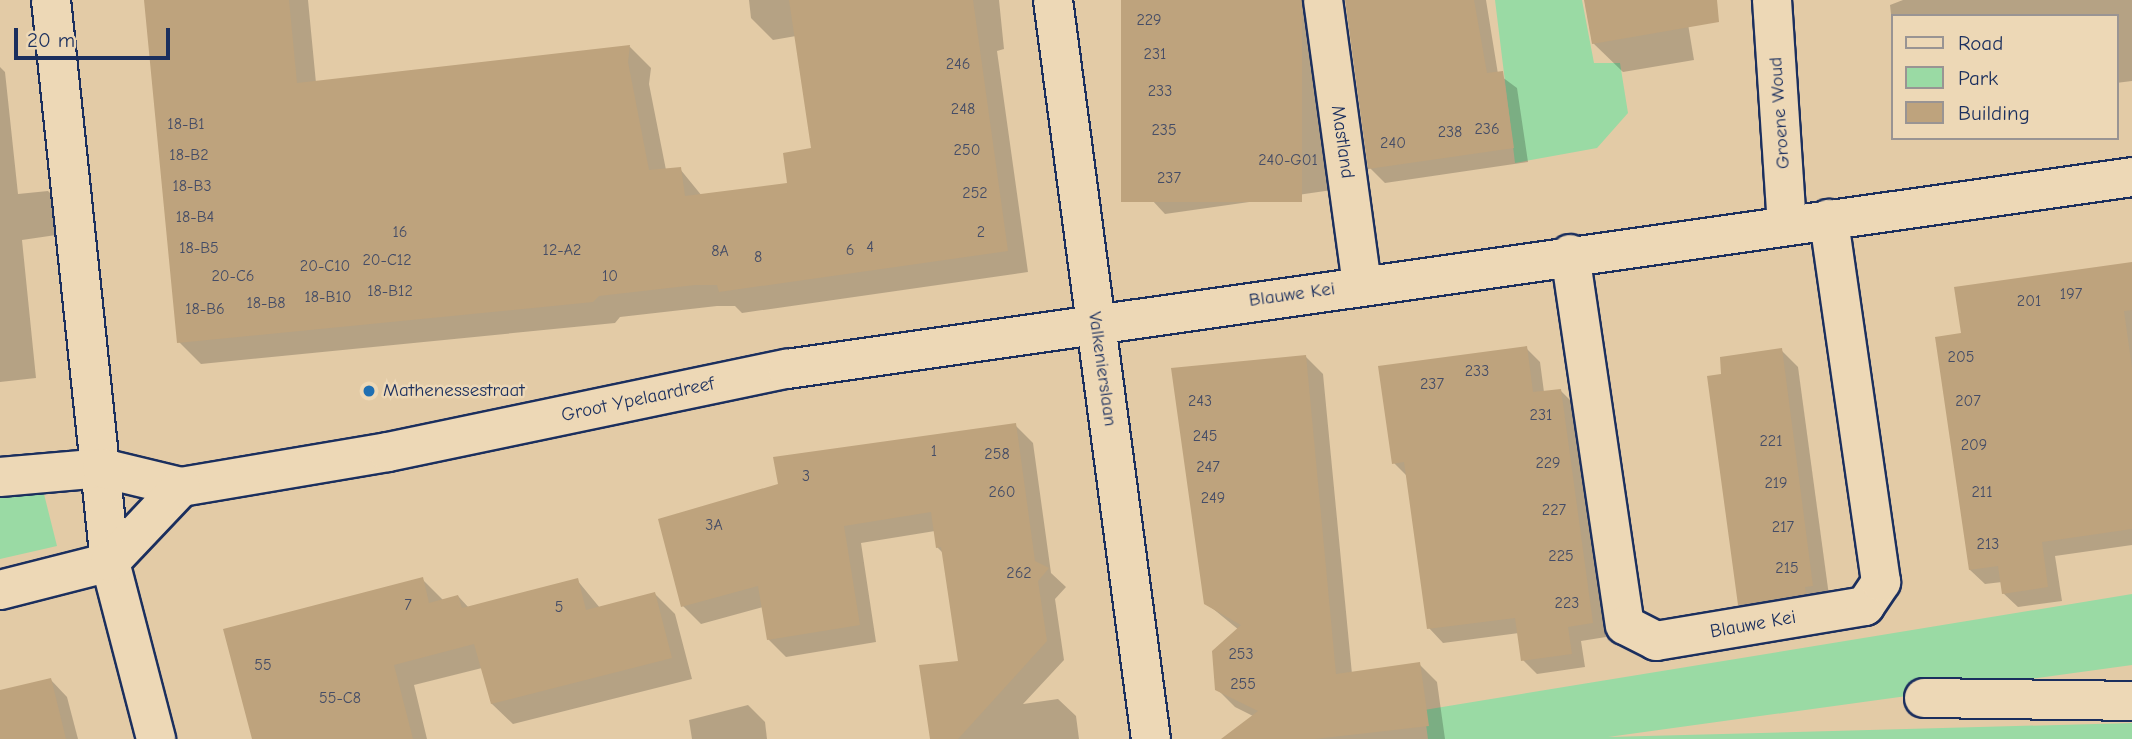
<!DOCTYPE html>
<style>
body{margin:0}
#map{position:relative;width:2132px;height:739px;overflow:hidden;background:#e3cba6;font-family:"Comic Neue",sans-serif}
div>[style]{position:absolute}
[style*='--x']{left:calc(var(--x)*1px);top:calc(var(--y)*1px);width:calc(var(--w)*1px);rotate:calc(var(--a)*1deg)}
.green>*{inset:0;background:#9adaa4}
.shadow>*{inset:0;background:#0003}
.building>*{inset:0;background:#bea37d;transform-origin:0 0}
.roads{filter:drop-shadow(2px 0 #1b2f5e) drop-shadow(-2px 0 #1b2f5e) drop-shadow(0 2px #1b2f5e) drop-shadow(0 -2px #1b2f5e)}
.minor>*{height:38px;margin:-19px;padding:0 19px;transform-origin:19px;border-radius:19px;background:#edd8b6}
.dots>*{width:19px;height:19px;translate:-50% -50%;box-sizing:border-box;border:4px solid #edd8b6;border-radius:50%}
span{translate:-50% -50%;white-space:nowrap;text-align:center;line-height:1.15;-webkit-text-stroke:5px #edd8b6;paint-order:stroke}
.number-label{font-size:16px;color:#444c66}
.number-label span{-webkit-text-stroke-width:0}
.street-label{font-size:19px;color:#1b2f5e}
.poi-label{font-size:19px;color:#1b2f5e}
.left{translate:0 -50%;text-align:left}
.legend{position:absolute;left:1891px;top:14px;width:228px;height:126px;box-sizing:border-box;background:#edd8b6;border:2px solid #999493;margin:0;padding:9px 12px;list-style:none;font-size:21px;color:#1b2f5e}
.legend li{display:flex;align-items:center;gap:14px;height:35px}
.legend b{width:35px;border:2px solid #999493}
.scale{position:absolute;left:14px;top:28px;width:156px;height:32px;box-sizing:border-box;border:4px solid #1b2f5e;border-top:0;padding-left:9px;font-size:21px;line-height:24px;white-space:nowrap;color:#1b2f5e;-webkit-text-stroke:5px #edd8b6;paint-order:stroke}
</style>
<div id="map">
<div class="green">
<div style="clip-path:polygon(1495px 0,1582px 0,1594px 63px,1620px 63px,1628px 113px,1597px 148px,1515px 163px)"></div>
<div style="clip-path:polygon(42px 486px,57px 546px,0 559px,0 493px)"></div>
<div style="clip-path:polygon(2132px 594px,2132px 665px,1608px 737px,2132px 723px,2132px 739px,1428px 739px,1424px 710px)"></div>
</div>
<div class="shadow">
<div style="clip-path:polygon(146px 0,308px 0,316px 83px,630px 47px,651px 68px,649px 84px,666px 170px,680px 169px,702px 196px,788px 184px,813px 150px,796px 36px,773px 40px,751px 18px,749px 0,999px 0,1004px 49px,997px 51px,1028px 272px,742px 313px,735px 306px,717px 306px,620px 317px,615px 323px,201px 364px,179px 342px)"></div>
<div style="clip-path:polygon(1123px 0,1323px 0,1339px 189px,1165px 214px,1151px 199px)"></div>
<div style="clip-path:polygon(1347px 0,1486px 0,1498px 74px,1517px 88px,1528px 162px,1385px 183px,1370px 168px)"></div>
<div style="clip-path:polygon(1586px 0,1684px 0,1694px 60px,1623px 72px,1593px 43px)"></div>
<div style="clip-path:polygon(1903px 0,2132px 0,2132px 81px,2116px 83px,2116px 16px,1892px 16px,1892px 23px,1890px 5px)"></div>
<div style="clip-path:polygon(0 67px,5px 72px,18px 194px,48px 191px,60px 203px,63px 234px,22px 240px,36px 378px,0 382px)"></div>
<div style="clip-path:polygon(2132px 264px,2132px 545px,2055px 556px,2062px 601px,2018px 607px,2003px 593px,2002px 582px,1985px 584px,1970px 570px,1963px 335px)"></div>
<div style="clip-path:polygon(1526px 348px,1540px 362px,1544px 392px,1560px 390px,1575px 405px,1606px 637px,1581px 641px,1585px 667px,1537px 674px,1523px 660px,1519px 633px,1443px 643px,1429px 628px,1408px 477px,1394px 463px)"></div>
<div style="clip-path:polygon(1781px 350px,1798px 367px,1830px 603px,1757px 622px,1740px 604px,1723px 375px)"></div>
<div style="clip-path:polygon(1306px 357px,1323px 374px,1352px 674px,1419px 664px,1437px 682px,1445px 739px,1233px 739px,1253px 716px,1235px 707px,1217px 689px,1239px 630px,1206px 603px)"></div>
<div style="clip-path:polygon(1015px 425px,1033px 443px,1051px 573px,1066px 587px,1055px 599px,1064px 660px,1023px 704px,1058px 699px,1076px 716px,1079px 739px,945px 739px,960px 662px,944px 554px,937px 547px,935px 531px,861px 543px,876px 642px,786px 657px,768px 639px,763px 607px,701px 624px,683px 606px)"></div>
<div style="clip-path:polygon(422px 579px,443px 600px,458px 596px,469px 608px,577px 580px,600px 608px,655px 594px,675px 614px,692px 679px,513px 724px,492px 704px,482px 668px,414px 685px,427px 739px,254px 739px)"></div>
<div style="clip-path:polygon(50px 679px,67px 697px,78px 739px,0 739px,0 692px)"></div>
<div style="clip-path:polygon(748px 705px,765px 722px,767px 739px,692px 739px,689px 720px)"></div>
</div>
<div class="building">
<div style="clip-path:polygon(144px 0,289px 0,297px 83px,630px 45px,628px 62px,649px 170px,681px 167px,685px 196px,787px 183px,783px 153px,811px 148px,789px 0,973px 0,1008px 251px,719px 292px,717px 285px,695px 285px,599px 296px,593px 302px,177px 343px)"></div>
<div style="left:1121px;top:0;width:181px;height:202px"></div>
<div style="clip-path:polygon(1345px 0,1474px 0,1487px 73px,1503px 71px,1514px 148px,1368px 169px)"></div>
<div style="clip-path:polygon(1584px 0,1717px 0,1719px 22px,1592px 44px)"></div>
<div style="clip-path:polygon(2132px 262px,2132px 310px,2124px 311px,2132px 368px,2132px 529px,2042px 542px,2048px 587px,2002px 594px,1998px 566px,1969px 570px,1935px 337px,1961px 333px,1954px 287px)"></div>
<div style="clip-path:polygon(1527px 346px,1533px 392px,1561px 389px,1593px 623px,1568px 627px,1572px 654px,1521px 661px,1515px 618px,1427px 629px,1404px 462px,1392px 464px,1378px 366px)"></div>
<div style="clip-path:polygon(1782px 348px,1813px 586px,1805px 587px,1806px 594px,1738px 605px,1707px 376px,1721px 374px,1720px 357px)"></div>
<div style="clip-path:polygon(1306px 355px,1336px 674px,1420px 662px,1429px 726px,1315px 739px,1221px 739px,1258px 711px,1215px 690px,1212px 651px,1241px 625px,1204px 604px,1171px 368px)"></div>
<div style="clip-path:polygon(1016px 423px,1035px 561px,1049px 568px,1038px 581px,1047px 641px,958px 739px,930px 739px,919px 665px,958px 661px,941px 547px,936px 548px,931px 512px,844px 526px,860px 625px,767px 640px,758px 586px,681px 607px,658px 519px,778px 484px,773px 457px)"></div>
<div style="clip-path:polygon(423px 577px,429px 603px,458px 595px,462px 608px,578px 578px,586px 610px,655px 592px,672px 658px,491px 704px,474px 644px,394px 665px,413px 739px,252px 739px,223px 629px)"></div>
<div style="clip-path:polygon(51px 678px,66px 739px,0 739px,0 690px)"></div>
</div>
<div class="roads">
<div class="minor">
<div style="--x:51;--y:0;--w:565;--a:84.01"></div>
<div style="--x:110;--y:562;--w:183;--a:75.4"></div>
<div style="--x:1053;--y:0;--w:745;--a:82.45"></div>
<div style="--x:1323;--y:0;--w:288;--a:82.2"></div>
<div style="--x:1772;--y:0;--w:225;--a:86.2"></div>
<div style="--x:1570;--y:254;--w:375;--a:81.6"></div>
<div style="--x:1625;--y:625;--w:35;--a:27"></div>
<div style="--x:1656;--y:641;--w:212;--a:-9.5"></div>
<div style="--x:1865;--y:606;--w:29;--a:-56"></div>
<div style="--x:1881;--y:582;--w:367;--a:-98.2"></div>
<div style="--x:0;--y:477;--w:102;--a:-5"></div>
<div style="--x:102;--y:468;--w:81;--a:13.5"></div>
<div style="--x:181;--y:487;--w:210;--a:-9.6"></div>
<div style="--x:388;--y:452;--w:408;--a:-11.8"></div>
<div style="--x:787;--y:369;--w:1359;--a:-8.12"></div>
<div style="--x:0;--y:590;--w:114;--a:-14.3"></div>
<div style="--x:110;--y:562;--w:103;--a:-46.6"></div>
<div style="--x:1924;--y:698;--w:208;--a:0.8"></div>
</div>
</div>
<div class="dots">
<div style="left:369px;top:391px;background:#1f6fb2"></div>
</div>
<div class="number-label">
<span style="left:1149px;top:20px">229</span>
<span style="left:1155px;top:54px">231</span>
<span style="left:958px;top:64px">246</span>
<span style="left:1160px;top:91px">233</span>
<span style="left:963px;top:109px">248</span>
<span style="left:186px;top:124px">18-B1</span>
<span style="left:1487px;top:129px">236</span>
<span style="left:1164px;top:130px">235</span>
<span style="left:1450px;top:132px">238</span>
<span style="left:1393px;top:143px">240</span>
<span style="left:967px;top:150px">250</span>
<span style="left:189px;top:155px">18-B2</span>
<span style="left:1288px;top:160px">240-G01</span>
<span style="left:1169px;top:178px">237</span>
<span style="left:192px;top:186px">18-B3</span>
<span style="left:975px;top:193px">252</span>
<span style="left:195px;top:217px">18-B4</span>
<span style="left:400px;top:232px">16</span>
<span style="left:981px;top:232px">2</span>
<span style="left:870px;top:247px">4</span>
<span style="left:199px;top:248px">18-B5</span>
<span style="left:562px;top:250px">12-A2</span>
<span style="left:850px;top:250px">6</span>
<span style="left:720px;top:251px">8A</span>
<span style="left:758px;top:257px">8</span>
<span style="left:387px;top:260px">20-C12</span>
<span style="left:325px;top:266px">20-C10</span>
<span style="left:233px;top:276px">20-C6</span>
<span style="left:610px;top:276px">10</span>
<span style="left:390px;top:291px">18-B12</span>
<span style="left:2071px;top:294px">197</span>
<span style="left:328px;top:297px">18-B10</span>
<span style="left:2029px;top:301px">201</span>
<span style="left:266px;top:303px">18-B8</span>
<span style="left:205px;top:309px">18-B6</span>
<span style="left:1961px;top:357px">205</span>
<span style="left:1477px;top:371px">233</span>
<span style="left:1432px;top:384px">237</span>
<span style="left:1200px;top:401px">243</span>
<span style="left:1968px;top:401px">207</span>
<span style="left:1541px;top:415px">231</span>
<span style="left:1205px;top:436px">245</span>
<span style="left:1771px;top:441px">221</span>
<span style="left:1974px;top:445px">209</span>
<span style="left:934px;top:451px">1</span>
<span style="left:997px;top:454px">258</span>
<span style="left:1548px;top:463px">229</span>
<span style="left:1208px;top:467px">247</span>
<span style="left:806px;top:476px">3</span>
<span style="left:1776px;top:483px">219</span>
<span style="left:1002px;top:492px">260</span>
<span style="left:1982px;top:492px">211</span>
<span style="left:1213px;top:498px">249</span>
<span style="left:1554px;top:510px">227</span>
<span style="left:714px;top:525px">3A</span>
<span style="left:1783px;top:527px">217</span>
<span style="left:1988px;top:544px">213</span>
<span style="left:1561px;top:556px">225</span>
<span style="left:1787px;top:568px">215</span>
<span style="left:1019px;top:573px">262</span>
<span style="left:1567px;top:603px">223</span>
<span style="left:408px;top:605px">7</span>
<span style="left:559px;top:607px">5</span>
<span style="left:1241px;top:654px">253</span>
<span style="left:263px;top:665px">55</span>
<span style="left:1243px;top:684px">255</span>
<span style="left:340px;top:698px">55-C8</span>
</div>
<div class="street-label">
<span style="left:1780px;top:113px;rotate:-94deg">Groene Woud</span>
<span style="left:1342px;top:142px;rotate:82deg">Mastland</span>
<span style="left:1292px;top:295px;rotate:-8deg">Blauwe Kei</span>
<span style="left:1102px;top:369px;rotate:82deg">Valkenierslaan</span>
<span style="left:638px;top:400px;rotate:-12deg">Groot Ypelaardreef</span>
<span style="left:1753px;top:625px;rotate:-10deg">Blauwe Kei</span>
</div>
<div class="poi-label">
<span class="left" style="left:383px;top:391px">Mathenessestraat</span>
</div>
<ul class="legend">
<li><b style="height:9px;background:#edd8b6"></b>Road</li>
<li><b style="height:19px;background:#9adaa4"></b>Park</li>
<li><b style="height:19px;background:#bea37d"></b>Building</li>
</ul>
<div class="scale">20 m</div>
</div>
